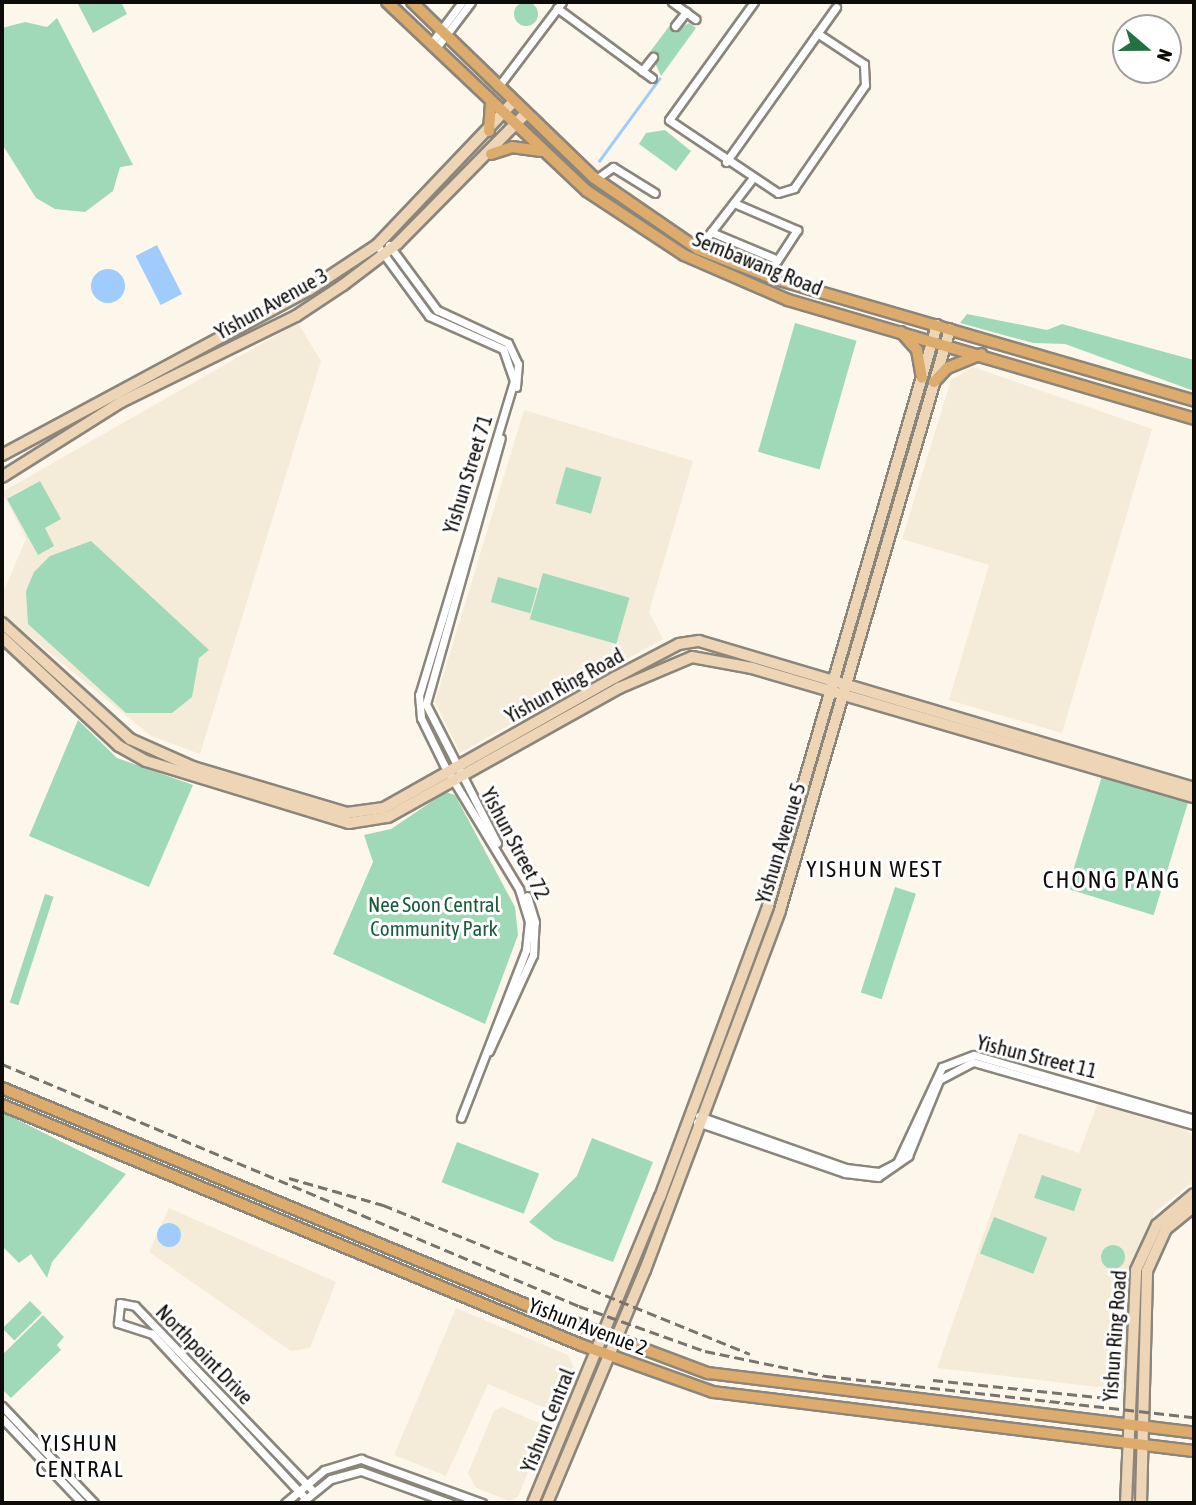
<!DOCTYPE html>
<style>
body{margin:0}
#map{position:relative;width:1196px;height:1505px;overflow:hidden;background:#fdf7eb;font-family:"Asap Condensed",sans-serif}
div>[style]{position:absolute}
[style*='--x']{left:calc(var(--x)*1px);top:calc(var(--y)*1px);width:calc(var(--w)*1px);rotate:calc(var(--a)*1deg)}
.built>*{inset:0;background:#f4ecd8}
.green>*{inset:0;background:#9fd9b8;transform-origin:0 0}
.round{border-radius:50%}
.water>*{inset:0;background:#9fccfc;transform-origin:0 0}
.stream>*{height:2.5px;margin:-1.25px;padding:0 1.25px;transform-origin:1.25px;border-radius:1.25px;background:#9fccfc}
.roads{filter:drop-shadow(2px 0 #8b867c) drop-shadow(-2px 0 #8b867c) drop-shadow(0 2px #8b867c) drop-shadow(0 -2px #8b867c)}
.minor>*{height:7px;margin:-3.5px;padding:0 3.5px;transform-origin:3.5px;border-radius:3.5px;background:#fff}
.secondary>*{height:10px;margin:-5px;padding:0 5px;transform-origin:5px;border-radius:5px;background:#eed5b6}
.primary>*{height:10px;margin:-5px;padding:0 5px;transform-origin:5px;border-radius:5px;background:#ddac6d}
.rail>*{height:2.5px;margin-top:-1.25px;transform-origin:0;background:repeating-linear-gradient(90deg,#78746d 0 10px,transparent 0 15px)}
span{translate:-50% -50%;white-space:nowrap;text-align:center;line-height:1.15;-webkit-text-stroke:6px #fff;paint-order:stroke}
.street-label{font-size:21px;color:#0e0c08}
.park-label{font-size:21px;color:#1b593c}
.neighbourhood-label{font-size:23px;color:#0e0c08;letter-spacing:2px}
.quarter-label{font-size:24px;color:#0e0c08;letter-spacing:2px}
.frame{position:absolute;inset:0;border:4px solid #0e0c08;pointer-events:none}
.north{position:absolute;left:1112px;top:14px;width:70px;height:70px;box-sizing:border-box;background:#fff;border:2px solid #9f9e9c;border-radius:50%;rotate:110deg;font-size:19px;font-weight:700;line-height:28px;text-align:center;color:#0e0c08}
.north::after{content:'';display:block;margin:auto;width:24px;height:32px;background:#237141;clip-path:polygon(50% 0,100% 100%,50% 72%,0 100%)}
</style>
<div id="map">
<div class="built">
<div style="clip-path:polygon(298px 323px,321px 361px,200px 754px,151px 736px,2px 614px,2px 595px,26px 539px,2px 492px)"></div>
<div style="clip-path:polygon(973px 367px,1152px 429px,1062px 733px,949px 700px,989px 565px,902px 539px,951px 380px)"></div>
<div style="clip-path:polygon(524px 410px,693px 461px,649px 612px,663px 639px,460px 753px,435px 702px)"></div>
<div style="clip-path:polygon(1099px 1100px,1183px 1127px,1194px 1137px,1194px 1181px,1155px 1212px,1133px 1263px,1123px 1390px,937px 1368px,1019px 1133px,1079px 1153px)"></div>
<div style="clip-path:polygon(169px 1208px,336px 1282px,310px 1348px,291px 1351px,149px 1252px)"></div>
<div style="clip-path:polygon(456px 1308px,568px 1355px,574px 1367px,552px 1411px,488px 1384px,446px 1476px,394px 1455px)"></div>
<div style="clip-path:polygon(502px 1407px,546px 1426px,518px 1497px,509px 1501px,476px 1488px,468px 1473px,494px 1411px)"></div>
</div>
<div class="green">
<div style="clip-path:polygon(77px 2px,121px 2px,127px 14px,93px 33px)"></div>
<div class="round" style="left:514px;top:2px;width:24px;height:24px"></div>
<div style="clip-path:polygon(57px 18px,133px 165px,120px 167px,113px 191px,85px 212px,55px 209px,36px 198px,2px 144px,2px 28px,25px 22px,47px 27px)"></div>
<div style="clip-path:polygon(689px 23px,696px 28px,661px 76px,650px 52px,670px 25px,676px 30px)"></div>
<div style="clip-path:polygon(665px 130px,691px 151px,676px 171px,639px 144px,646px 133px)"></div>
<div style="clip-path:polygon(967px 314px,1047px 330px,1062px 324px,1194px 360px,1194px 391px,1065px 344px,1033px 343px,960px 323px)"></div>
<div style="left:795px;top:323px;width:64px;height:134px;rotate:16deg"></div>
<div style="left:566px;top:467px;width:37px;height:38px;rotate:16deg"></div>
<div style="clip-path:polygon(40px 481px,61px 519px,45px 528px,54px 546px,38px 555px,7px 499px)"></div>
<div style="clip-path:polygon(91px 541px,209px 650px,199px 658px,192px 697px,172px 713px,126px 713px,28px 624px,26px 591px,34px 572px,50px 556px)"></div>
<div style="left:543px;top:573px;width:90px;height:48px;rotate:16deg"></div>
<div style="left:498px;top:577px;width:41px;height:26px;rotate:16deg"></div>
<div style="clip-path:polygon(78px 720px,117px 758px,193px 785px,149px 887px,29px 836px)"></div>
<div style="left:1102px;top:776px;width:90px;height:118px;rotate:17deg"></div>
<div style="clip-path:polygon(446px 792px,455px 795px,515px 907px,518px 935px,485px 1024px,333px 954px,373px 862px,364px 835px,391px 829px)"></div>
<div style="left:895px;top:887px;width:22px;height:111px;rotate:18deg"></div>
<div style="left:45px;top:894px;width:9px;height:114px;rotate:18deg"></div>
<div style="clip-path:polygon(2px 1112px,126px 1174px,52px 1262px,47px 1278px,31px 1254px,19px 1263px,2px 1246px)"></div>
<div style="clip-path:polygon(592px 1138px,653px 1162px,613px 1262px,554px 1240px,529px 1222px,577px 1176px)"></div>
<div style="left:457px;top:1142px;width:88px;height:43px;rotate:21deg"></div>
<div style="left:1042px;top:1175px;width:42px;height:24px;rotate:19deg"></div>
<div style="left:994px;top:1217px;width:57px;height:39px;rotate:21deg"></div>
<div class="round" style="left:1101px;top:1245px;width:24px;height:24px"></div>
<div style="left:30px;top:1301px;width:17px;height:39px;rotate:45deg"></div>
<div style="clip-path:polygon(43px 1315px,64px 1337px,57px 1345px,61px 1350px,11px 1398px,2px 1389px,2px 1355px)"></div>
</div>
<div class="water">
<div style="left:157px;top:245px;width:55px;height:24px;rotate:63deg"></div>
<div class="round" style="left:91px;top:269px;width:34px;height:34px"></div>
<div class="round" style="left:157px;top:1223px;width:24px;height:24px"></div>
</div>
<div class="stream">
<div style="--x:599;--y:161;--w:102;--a:-53.8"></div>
</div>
<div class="roads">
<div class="minor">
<div style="--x:672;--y:2;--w:29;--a:36"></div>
<div style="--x:754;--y:2;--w:145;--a:125.8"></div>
<div style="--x:669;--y:120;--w:131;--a:33.8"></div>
<div style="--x:778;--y:193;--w:17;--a:-17"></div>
<div style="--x:794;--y:188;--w:125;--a:-55.4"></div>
<div style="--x:865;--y:85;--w:21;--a:-93"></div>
<div style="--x:864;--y:64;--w:56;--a:-146.6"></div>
<div style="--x:557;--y:8;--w:118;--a:36.4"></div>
<div style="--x:675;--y:26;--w:18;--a:-52"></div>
<div style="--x:432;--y:42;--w:50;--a:-53.1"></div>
<div style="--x:437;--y:47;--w:56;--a:-52.9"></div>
<div style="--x:642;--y:71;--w:18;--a:-52"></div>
<div style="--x:498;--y:87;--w:106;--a:-53"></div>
<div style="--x:726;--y:162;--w:190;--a:-54.6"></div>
<div style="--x:596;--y:179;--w:21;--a:-35"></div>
<div style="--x:613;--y:167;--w:49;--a:31.8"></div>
<div style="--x:734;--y:203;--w:69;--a:23.2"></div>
<div style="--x:797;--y:230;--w:37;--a:123"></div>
<div style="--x:711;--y:232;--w:70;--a:22.6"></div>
<div style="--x:776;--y:259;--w:19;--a:102"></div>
<div style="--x:377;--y:245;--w:88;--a:53.8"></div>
<div style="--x:429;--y:316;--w:81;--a:24"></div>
<div style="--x:503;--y:349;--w:34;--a:71"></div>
<div style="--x:514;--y:381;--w:328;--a:106.8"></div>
<div style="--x:419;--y:695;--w:23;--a:85"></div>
<div style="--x:421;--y:718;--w:52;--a:63.9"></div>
<div style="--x:444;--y:765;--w:145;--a:58.8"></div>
<div style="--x:519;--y:889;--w:34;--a:73"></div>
<div style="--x:529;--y:921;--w:29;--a:96"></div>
<div style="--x:526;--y:950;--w:180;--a:111.2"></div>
<div style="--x:389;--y:245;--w:81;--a:53.6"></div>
<div style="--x:437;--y:310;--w:78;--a:24.9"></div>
<div style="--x:508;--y:343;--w:23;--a:65"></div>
<div style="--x:518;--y:364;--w:23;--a:95"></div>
<div style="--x:698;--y:249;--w:88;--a:-52.4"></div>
<div style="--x:497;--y:843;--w:156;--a:-117.1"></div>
<div style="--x:426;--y:704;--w:276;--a:-74.3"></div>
<div style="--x:489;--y:1051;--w:106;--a:-65.4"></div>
<div style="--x:533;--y:955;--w:33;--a:-87"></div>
<div style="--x:535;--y:922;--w:27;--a:-107"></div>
<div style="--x:699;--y:1116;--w:156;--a:19.5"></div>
<div style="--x:846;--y:1168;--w:33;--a:7"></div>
<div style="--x:879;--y:1172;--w:20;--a:-27"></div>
<div style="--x:897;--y:1163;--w:106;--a:-64.9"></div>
<div style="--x:942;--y:1067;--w:34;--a:-21"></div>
<div style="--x:974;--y:1055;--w:229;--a:16.2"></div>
<div style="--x:697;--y:1122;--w:157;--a:19"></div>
<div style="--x:845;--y:1173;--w:33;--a:7"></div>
<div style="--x:878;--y:1177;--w:37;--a:-35"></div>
<div style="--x:908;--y:1156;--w:82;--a:-67.8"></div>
<div style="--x:939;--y:1080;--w:38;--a:-28"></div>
<div style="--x:973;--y:1062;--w:230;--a:15.9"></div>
<div style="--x:2;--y:1406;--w:134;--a:46.5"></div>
<div style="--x:2;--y:1418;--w:117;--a:46.7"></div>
<div style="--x:306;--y:1499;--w:226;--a:-133"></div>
<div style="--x:152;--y:1334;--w:36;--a:-162"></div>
<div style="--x:118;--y:1323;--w:20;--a:-84"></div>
<div style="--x:120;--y:1303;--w:15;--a:11"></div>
<div style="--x:135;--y:1306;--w:258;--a:46.1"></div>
<div style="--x:285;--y:1503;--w:51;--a:-40.2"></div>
<div style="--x:324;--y:1470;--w:39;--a:-17"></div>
<div style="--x:361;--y:1459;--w:129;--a:20"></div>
<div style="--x:301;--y:1503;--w:38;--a:-39"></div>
<div style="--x:331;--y:1479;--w:31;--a:-15"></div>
<div style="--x:361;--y:1471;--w:95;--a:19.8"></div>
</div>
<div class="secondary">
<div style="--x:2;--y:455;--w:349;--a:-28.3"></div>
<div style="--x:309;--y:290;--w:82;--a:-33.5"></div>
<div style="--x:377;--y:245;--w:196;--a:-46.4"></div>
<div style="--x:2;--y:477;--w:141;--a:-32.2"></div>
<div style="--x:121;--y:402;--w:195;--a:-26.2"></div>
<div style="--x:296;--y:316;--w:56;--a:-33.4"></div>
<div style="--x:343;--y:285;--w:68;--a:-37.2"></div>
<div style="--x:397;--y:244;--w:181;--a:-45.4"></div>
<div style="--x:2;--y:623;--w:173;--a:42.2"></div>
<div style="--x:130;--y:739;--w:69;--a:24"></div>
<div style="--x:193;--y:767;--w:161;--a:16.6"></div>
<div style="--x:347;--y:813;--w:37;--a:-8"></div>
<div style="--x:384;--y:808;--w:264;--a:-29.5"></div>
<div style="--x:614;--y:678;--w:73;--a:-27.6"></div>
<div style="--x:679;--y:644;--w:20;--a:-9"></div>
<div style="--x:699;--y:641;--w:516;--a:16.54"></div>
<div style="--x:2;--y:637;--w:160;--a:43"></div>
<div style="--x:119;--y:746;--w:31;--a:29"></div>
<div style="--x:146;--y:761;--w:212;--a:17"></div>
<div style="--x:349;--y:823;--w:39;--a:-9"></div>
<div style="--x:388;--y:817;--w:265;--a:-29.2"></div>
<div style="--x:619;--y:688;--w:79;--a:-23"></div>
<div style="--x:692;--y:657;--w:61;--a:10.4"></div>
<div style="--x:752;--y:668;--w:460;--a:16.3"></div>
<div style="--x:533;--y:1503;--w:331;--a:-67.5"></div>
<div style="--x:660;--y:1197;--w:310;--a:-69.6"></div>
<div style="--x:768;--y:906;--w:605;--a:-73.78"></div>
<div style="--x:547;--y:1503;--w:253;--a:-67.2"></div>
<div style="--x:645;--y:1270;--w:384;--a:-69.4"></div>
<div style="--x:780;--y:910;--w:605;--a:-73.69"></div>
<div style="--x:1126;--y:1503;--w:233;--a:-87.5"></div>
<div style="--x:1136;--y:1270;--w:50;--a:-65"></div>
<div style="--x:1157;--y:1225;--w:48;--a:-40"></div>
<div style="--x:1141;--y:1503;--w:232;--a:-88.5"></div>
<div style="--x:1147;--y:1271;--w:46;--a:-65.7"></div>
<div style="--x:1166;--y:1229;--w:36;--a:-39"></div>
</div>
<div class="primary">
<div style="--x:387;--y:2;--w:275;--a:43.4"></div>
<div style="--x:587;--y:191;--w:116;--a:33.4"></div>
<div style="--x:684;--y:255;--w:113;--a:23.4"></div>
<div style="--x:788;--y:300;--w:423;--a:16.3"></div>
<div style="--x:412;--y:2;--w:252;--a:44"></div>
<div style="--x:593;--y:177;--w:127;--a:34.4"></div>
<div style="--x:698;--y:249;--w:79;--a:21.4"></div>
<div style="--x:772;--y:278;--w:440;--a:16.2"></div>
<div style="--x:489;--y:131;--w:27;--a:-86"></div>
<div style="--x:491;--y:154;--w:22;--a:-18"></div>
<div style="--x:512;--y:147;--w:29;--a:8"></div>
<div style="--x:901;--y:332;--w:24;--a:48"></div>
<div style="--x:917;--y:350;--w:28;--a:80"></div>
<div style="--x:934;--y:382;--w:19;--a:-47"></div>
<div style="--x:947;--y:368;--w:37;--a:-22"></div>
<div style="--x:2;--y:1088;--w:565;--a:22.48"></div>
<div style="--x:524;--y:1304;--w:197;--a:20.6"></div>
<div style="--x:708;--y:1373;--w:490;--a:7"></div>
<div style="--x:2;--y:1105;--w:627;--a:22.51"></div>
<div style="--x:581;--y:1345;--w:140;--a:19.6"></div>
<div style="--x:713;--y:1392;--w:485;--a:7"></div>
</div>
</div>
<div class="rail">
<div style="--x:2;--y:1064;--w:626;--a:22.75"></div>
<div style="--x:579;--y:1306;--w:134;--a:19.7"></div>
<div style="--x:705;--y:1351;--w:124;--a:11.7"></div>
<div style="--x:826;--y:1376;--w:370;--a:6.4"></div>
<div style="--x:289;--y:1178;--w:98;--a:16"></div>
<div style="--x:383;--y:1205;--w:396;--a:22.1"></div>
<div style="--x:933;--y:1380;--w:175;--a:5.9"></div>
</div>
<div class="street-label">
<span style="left:758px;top:263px;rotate:22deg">Sembawang Road</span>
<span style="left:271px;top:303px;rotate:-29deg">Yishun Avenue 3</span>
<span style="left:467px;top:474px;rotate:-73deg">Yishun Street 71</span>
<span style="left:564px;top:685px;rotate:-29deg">Yishun Ring Road</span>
<span style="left:516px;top:843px;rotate:62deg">Yishun Street 72</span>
<span style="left:780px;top:843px;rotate:-73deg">Yishun Avenue 5</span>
<span style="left:1037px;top:1056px;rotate:14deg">Yishun Street 11</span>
<span style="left:588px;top:1326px;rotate:21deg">Yishun Avenue 2</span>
<span style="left:1114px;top:1336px;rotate:-86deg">Yishun Ring Road</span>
<span style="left:205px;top:1354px;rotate:46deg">Northpoint Drive</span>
<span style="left:547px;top:1420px;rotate:-68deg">Yishun Central</span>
</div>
<div class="park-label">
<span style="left:434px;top:916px">Nee Soon Central<br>Community Park</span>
</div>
<div class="neighbourhood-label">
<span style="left:875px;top:869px">YISHUN WEST</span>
<span style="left:80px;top:1456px">YISHUN<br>CENTRAL</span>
</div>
<div class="quarter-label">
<span style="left:1112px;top:880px">CHONG PANG</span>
</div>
<div class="frame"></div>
<div class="north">N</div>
</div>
